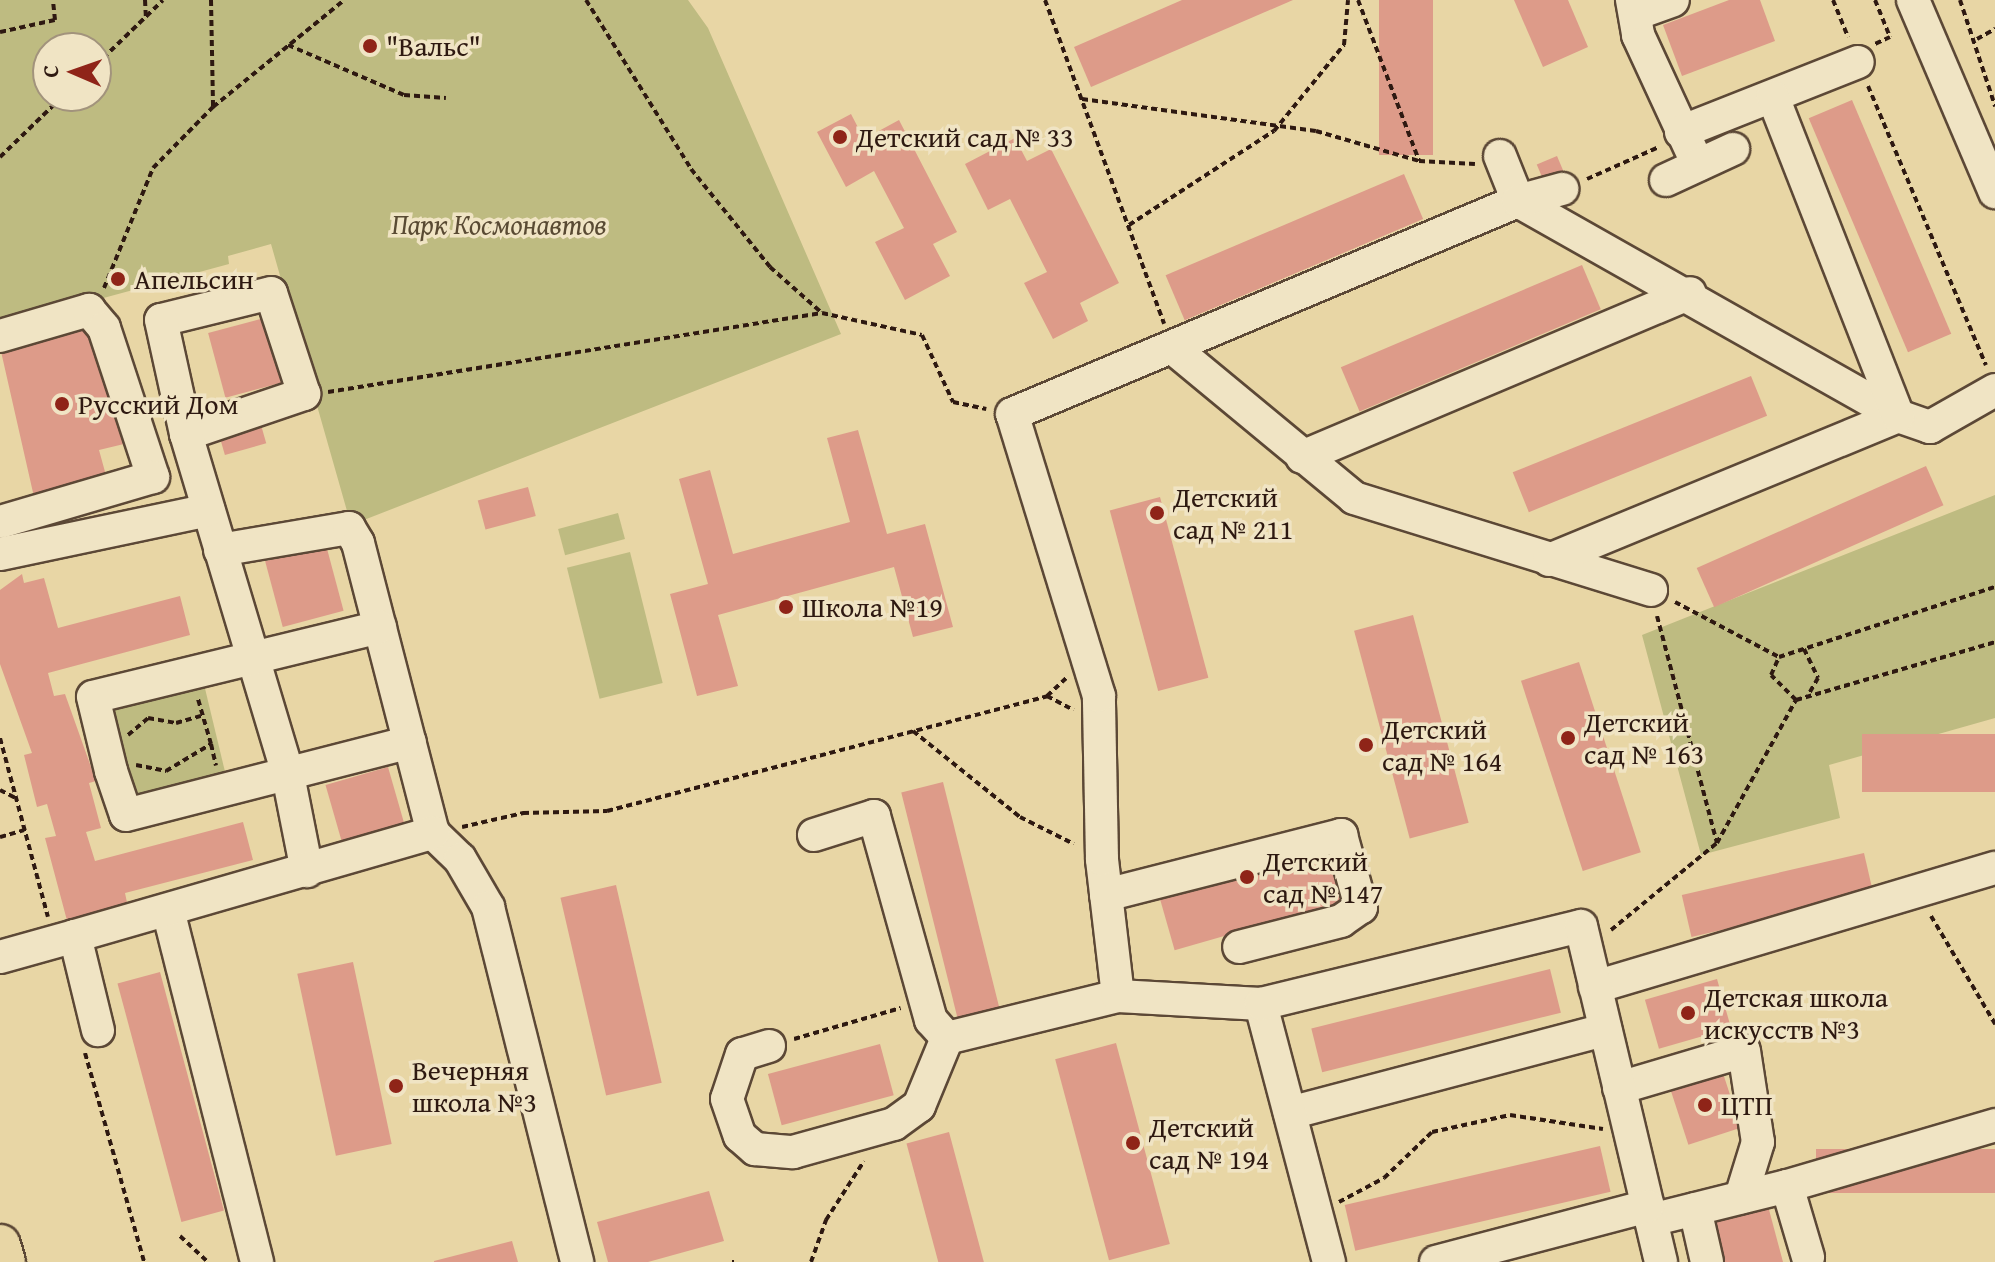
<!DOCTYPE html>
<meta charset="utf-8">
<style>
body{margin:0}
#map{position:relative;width:1995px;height:1262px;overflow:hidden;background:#e8d6a5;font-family:"Gentium Book Plus",serif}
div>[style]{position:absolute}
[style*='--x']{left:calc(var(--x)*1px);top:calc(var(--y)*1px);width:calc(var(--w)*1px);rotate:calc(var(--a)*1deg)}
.green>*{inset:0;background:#bebb81;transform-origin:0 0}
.building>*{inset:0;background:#dd9b89;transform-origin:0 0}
.path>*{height:4px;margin-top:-2px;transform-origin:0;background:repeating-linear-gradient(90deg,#2e1911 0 6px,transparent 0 10px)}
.roads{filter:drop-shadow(2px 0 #5c4836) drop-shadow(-2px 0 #5c4836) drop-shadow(0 2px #5c4836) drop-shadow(0 -2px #5c4836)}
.minor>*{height:32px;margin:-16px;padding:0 16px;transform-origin:16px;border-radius:16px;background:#f0e4c4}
.major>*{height:40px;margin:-20px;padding:0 20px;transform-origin:20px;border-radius:20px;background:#e8d6a5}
.dots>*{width:22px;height:22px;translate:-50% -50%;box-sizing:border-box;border:4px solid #f0e4c4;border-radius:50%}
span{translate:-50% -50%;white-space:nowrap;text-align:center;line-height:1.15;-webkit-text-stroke:7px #f0e4c4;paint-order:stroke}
.poi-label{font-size:28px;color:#2e1911}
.left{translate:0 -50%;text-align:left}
.park-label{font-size:28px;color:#594a33;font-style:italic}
.north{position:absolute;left:32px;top:32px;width:80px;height:80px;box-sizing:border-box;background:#f0e4c4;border:2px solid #a2937c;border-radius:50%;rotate:272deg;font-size:22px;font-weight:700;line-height:32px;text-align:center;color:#2e1911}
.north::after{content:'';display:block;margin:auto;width:28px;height:36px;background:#8f2418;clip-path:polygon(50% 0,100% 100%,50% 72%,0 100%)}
</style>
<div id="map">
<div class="green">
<div style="clip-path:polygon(evenodd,0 0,688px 0,708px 28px,841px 334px,351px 525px,271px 244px,228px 256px,229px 264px,0 326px,0 0,48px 48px,96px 48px,96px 96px,48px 96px,48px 48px)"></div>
<div style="clip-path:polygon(1995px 495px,1995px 718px,1829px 765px,1840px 818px,1701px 855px,1642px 635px)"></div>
<div style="left:618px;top:513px;width:27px;height:62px;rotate:75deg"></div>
<div style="left:630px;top:552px;width:135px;height:65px;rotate:76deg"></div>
<div style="clip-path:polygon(202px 676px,227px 780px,138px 803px,104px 712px,113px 700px)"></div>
</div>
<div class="building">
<div style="clip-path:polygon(1182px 0,1293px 0,1091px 87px,1074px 47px)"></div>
<div style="left:1379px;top:0;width:54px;height:155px"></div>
<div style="clip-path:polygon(1514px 0,1568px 0,1588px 47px,1543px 67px)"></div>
<div style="clip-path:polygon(1729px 0,1760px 0,1775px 41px,1682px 76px,1663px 25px)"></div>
<div style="left:1852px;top:100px;width:254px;height:47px;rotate:67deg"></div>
<div style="clip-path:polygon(851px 114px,864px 139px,899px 120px,957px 232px,933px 244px,950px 276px,905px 300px,875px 242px,904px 228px,874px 171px,846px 187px,817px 132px)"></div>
<div style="clip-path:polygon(1015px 138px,1027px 161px,1051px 149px,1119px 283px,1080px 303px,1088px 321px,1053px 339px,1024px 283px,1047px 272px,1010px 199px,988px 210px,965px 164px)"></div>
<div style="left:1557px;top:156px;width:26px;height:22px;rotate:67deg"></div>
<div style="left:1404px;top:174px;width:49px;height:259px;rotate:67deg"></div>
<div style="left:1582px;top:265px;width:48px;height:262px;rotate:67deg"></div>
<div style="left:268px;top:317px;width:67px;height:62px;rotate:75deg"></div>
<div style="clip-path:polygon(92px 323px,124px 444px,99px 450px,107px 479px,34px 497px,0 347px)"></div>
<div style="left:1751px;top:376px;width:43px;height:257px;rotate:68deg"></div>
<div style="left:261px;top:425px;width:19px;height:43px;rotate:74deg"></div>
<div style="clip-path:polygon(858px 430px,887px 534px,925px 524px,953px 627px,913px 637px,894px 567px,718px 615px,738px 686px,697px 696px,670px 594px,708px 584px,679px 479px,710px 470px,733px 554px,850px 522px,827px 438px)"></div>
<div style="left:1926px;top:466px;width:43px;height:251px;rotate:66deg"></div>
<div style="left:528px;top:487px;width:30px;height:52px;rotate:75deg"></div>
<div style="left:1160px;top:497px;width:187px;height:52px;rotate:75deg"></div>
<div style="left:326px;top:545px;width:68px;height:63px;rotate:75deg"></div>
<div style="clip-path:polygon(22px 574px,24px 583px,44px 578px,58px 628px,180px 596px,190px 635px,48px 673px,54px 696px,65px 694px,96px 781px,89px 783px,101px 828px,86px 832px,95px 861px,243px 822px,253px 860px,125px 893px,129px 912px,69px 928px,45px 838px,56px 836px,47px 804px,37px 807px,24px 755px,32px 753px,0 664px,0 590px)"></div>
<div style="left:1413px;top:615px;width:215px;height:61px;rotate:75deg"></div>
<div style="left:1579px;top:662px;width:200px;height:61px;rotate:72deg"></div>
<div style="left:1995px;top:734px;width:58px;height:133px;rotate:90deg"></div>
<div style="left:388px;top:767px;width:69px;height:65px;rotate:74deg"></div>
<div style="left:943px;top:782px;width:235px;height:43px;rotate:76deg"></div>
<div style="left:1331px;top:846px;width:57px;height:179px;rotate:74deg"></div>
<div style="left:1864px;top:853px;width:43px;height:187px;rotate:77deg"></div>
<div style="left:616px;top:885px;width:203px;height:57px;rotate:77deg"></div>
<div style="left:353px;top:962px;width:186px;height:57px;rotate:78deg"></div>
<div style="left:1550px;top:969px;width:45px;height:246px;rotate:76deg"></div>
<div style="left:160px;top:972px;width:247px;height:44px;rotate:75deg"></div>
<div style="left:1717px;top:979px;width:51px;height:75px;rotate:74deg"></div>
<div style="left:1116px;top:1043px;width:208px;height:63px;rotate:75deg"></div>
<div style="left:880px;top:1044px;width:53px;height:116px;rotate:75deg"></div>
<div style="left:1720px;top:1064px;width:67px;height:55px;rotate:72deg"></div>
<div style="left:949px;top:1132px;width:135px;height:44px;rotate:75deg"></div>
<div style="left:1600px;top:1146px;width:47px;height:262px;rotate:77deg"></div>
<div style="left:1995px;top:1149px;width:44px;height:179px;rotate:90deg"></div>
<div style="clip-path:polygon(709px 1191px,724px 1241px,648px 1262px,608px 1262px,597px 1222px)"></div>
<div style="clip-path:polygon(1768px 1206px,1783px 1262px,1720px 1262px,1710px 1221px)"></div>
<div style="clip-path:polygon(512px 1241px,518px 1262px,434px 1262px,434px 1261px)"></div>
</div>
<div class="path">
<div style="--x:145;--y:0;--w:18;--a:87"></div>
<div style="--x:211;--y:0;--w:106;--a:88.9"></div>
<div style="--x:586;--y:0;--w:199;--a:58.1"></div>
<div style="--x:691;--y:169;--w:126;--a:51.1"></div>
<div style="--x:770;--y:267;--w:69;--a:41.5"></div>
<div style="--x:1045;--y:0;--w:345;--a:69.8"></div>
<div style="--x:1358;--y:0;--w:172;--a:69.2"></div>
<div style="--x:1833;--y:0;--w:40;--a:68"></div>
<div style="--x:1875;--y:0;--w:40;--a:68"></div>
<div style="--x:1890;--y:37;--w:17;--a:155"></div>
<div style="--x:1960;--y:0;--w:112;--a:71.7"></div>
<div style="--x:0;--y:32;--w:56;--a:-12.3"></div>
<div style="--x:55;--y:20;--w:20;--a:-96"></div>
<div style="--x:1977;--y:39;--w:21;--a:-29"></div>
<div style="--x:288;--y:45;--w:126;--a:23.3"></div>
<div style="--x:404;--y:95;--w:42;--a:4.1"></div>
<div style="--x:96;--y:65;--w:93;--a:-44.1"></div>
<div style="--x:1868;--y:86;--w:303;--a:67.1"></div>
<div style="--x:1082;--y:99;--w:236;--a:7.8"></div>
<div style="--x:1316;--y:131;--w:107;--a:16.2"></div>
<div style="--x:1419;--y:161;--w:56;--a:3.1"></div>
<div style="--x:0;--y:157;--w:88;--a:-44.1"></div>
<div style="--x:1587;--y:179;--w:79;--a:-24"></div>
<div style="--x:1129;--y:225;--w:173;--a:-33"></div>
<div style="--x:1274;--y:131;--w:111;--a:-50.9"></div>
<div style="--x:1344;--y:45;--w:45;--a:-84.9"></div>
<div style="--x:104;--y:288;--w:130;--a:-67.8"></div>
<div style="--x:153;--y:168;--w:86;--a:-45.5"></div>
<div style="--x:213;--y:107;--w:169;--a:-39.2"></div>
<div style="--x:328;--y:392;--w:500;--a:-9.09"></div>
<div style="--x:822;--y:313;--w:102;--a:12.4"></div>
<div style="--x:922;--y:335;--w:74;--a:65.2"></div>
<div style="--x:953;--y:402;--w:34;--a:12"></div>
<div style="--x:1675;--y:602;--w:118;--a:27.9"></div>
<div style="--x:1657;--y:616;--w:235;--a:75.2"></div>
<div style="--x:1804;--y:649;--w:32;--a:64"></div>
<div style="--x:1818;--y:678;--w:20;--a:120"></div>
<div style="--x:1047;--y:696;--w:30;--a:28"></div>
<div style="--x:1796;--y:700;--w:207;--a:-16.2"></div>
<div style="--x:913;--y:731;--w:137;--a:38.8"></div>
<div style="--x:1020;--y:817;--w:60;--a:26.6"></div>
<div style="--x:128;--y:735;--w:26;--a:-40"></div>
<div style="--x:148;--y:718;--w:28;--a:10"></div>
<div style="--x:176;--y:723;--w:26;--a:-16"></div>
<div style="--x:0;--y:738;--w:185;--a:75"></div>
<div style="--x:211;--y:744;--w:22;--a:77"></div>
<div style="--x:136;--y:765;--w:31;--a:11"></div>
<div style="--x:166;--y:771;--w:52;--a:-31"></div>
<div style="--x:211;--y:744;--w:47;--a:-106.1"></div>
<div style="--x:0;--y:790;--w:18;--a:27"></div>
<div style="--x:462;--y:827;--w:63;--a:-12.9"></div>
<div style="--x:523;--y:813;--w:84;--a:-1.4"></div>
<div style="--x:607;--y:811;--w:455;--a:-14.6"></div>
<div style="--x:1047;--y:696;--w:26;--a:-43"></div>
<div style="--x:0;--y:837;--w:25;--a:-16"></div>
<div style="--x:1931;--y:916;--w:126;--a:59.3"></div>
<div style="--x:1611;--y:930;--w:137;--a:-39.4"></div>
<div style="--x:1717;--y:843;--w:163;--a:-61.1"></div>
<div style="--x:1796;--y:700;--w:35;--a:-135"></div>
<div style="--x:1771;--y:675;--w:20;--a:-66"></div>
<div style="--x:1779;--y:657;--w:227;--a:-18"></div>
<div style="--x:794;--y:1039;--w:111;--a:-16.2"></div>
<div style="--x:85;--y:1053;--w:217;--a:74.2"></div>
<div style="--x:1339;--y:1202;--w:51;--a:-28.1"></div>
<div style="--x:1384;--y:1178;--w:66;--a:-43.8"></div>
<div style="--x:1432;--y:1132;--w:80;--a:-12.3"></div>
<div style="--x:1510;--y:1115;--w:94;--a:8.6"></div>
<div style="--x:180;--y:1236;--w:38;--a:43"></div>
<div style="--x:732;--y:1262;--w:2;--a:0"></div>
<div style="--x:811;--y:1262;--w:45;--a:-70.3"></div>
<div style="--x:826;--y:1220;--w:70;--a:-57.2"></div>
</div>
<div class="roads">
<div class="minor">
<div style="--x:1632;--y:0;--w:36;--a:80"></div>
<div style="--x:1638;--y:35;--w:143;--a:65.2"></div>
<div style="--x:1913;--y:0;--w:209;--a:66.9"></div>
<div style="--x:1638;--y:13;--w:37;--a:-20"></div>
<div style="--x:1681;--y:132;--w:190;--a:-21.6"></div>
<div style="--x:1500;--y:156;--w:48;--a:68.2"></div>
<div style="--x:1518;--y:201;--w:437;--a:29.5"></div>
<div style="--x:1898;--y:416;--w:34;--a:19"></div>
<div style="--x:1930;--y:427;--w:75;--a:-29.6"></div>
<div style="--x:1666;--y:180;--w:74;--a:-24.8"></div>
<div style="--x:0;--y:336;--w:93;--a:-16.3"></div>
<div style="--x:89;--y:310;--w:23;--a:50"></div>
<div style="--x:104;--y:328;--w:157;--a:71.8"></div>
<div style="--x:153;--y:477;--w:159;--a:163.6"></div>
<div style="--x:1173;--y:348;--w:235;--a:39.6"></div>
<div style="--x:1354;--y:498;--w:311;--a:17.2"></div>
<div style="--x:186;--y:434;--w:125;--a:-18.7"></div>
<div style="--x:304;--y:394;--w:106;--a:-108.1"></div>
<div style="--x:271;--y:293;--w:113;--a:166.2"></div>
<div style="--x:161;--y:320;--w:117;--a:77.6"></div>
<div style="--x:186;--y:434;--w:356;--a:73.3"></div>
<div style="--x:288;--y:775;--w:98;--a:78.8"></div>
<div style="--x:1302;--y:457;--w:421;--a:-22.9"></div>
<div style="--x:220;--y:550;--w:131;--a:-9.7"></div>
<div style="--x:349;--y:528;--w:17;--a:59"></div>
<div style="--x:358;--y:543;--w:300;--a:75.5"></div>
<div style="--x:433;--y:833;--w:37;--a:44"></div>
<div style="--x:460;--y:859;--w:56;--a:59.7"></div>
<div style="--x:488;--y:907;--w:366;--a:75.9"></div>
<div style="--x:0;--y:554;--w:213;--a:-11.9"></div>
<div style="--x:1549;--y:560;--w:378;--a:-22.4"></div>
<div style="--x:1898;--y:416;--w:343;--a:-111.4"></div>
<div style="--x:380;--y:627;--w:295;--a:166.3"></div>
<div style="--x:93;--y:697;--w:76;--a:76.3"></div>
<div style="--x:111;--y:771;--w:46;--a:71.2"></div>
<div style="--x:126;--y:815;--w:293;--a:-14.4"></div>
<div style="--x:814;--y:835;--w:63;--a:-17.6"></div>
<div style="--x:874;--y:816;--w:212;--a:74.4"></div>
<div style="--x:931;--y:1020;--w:24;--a:48"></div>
<div style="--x:947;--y:1038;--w:176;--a:-13.8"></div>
<div style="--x:1118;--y:996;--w:143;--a:3.2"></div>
<div style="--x:1106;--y:895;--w:243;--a:-14.3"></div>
<div style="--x:1341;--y:835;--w:75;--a:74.5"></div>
<div style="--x:1361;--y:907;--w:24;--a:145"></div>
<div style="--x:1341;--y:921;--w:105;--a:165.7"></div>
<div style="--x:169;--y:914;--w:359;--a:75.8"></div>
<div style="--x:75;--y:936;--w:373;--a:-16.1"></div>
<div style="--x:0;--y:957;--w:78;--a:-15.6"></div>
<div style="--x:75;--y:936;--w:97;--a:76.3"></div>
<div style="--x:1595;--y:987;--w:417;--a:-16.6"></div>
<div style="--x:1118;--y:996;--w:138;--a:-96.7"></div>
<div style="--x:1102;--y:859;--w:163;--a:-91.1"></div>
<div style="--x:1099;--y:696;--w:295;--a:-107.1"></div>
<div style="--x:1012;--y:414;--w:549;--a:-22.83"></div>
<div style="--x:1518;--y:201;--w:46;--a:-15.3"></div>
<div style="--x:769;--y:1046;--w:28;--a:163"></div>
<div style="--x:742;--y:1054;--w:47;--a:108.4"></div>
<div style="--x:727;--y:1099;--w:39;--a:71"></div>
<div style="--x:740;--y:1136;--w:20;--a:41"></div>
<div style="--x:755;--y:1149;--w:38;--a:5"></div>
<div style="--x:793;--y:1152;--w:105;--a:-15.5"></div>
<div style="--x:894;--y:1124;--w:31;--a:-36"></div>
<div style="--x:919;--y:1106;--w:74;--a:-67.6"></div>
<div style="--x:1619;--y:1088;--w:130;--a:-16.5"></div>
<div style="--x:1744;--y:1051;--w:92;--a:81.3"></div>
<div style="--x:1758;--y:1142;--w:58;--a:107.2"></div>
<div style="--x:1290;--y:1113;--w:326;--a:-14.8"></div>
<div style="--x:1787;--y:1186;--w:217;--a:-16.3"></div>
<div style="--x:1695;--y:1209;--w:54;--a:77.2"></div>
<div style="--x:1651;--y:1220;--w:140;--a:-14"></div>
<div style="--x:1787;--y:1186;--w:74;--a:73.5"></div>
<div style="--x:1329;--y:1262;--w:267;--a:-104.8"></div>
<div style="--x:1261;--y:1004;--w:329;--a:-13.7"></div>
<div style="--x:1581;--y:926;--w:345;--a:76.6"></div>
<div style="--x:1436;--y:1262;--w:219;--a:-14.8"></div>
</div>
<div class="major">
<div style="--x:0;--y:1245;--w:18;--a:74"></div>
</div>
</div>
<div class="dots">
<div style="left:370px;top:46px;background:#8f2418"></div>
<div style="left:840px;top:137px;background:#8f2418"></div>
<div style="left:118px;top:279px;background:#8f2418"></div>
<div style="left:62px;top:404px;background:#8f2418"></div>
<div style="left:1157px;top:513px;background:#8f2418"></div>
<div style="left:786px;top:607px;background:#8f2418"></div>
<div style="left:1568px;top:738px;background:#8f2418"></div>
<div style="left:1366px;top:745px;background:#8f2418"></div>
<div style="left:1247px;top:877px;background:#8f2418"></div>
<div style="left:1688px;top:1013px;background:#8f2418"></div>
<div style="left:396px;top:1086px;background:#8f2418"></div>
<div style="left:1705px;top:1105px;background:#8f2418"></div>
<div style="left:1133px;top:1143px;background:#8f2418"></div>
</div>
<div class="poi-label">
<span class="left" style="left:386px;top:46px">"Вальс"</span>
<span class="left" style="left:856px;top:137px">Детский сад № 33</span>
<span class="left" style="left:134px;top:279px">Апельсин</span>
<span class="left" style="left:78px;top:404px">Русский Дом</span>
<span class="left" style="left:1173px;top:513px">Детский<br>сад № 211</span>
<span class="left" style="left:802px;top:607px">Школа №19</span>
<span class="left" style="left:1584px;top:738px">Детский<br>сад № 163</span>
<span class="left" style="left:1382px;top:745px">Детский<br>сад № 164</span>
<span class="left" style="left:1263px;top:877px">Детский<br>сад № 147</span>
<span class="left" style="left:1704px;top:1013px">Детская школа<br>искусств №3</span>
<span class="left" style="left:412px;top:1086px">Вечерняя<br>школа №3</span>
<span class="left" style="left:1721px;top:1105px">ЦТП</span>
<span class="left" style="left:1149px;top:1143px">Детский<br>сад № 194</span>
</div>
<div class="park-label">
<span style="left:499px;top:224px">Парк Космонавтов</span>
</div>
<div class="north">С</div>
</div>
